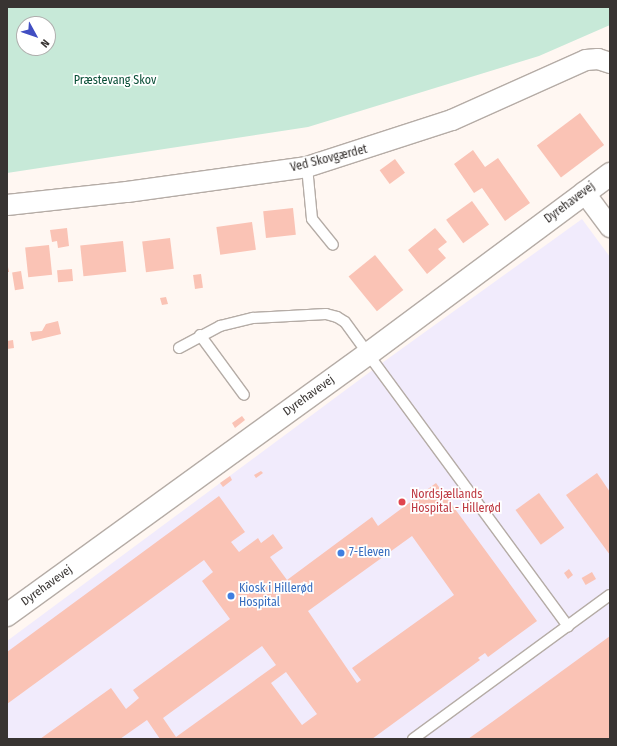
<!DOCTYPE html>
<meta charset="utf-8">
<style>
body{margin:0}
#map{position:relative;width:617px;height:746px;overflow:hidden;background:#fff7f2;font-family:"Fira Sans Condensed",sans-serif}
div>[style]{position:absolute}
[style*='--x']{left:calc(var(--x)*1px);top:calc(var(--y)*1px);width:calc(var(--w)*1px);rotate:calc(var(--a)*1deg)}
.medical>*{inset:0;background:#f1ebfc}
.green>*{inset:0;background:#c7e9d8}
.building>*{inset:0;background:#fac3b5;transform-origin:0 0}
.roads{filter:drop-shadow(1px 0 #b5aca6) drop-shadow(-1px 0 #b5aca6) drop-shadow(0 1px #b5aca6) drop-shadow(0 -1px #b5aca6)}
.lane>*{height:10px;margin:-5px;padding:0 5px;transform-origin:5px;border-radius:5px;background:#fff}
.street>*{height:20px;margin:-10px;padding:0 10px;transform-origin:10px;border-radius:10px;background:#fff}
.secondary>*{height:22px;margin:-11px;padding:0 11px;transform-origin:11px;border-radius:11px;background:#fff}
.dots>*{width:11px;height:11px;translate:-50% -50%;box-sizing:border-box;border:2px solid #fff;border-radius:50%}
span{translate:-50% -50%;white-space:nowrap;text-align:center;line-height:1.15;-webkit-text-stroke:3.5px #fff;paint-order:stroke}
.park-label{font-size:12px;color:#094f37}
.street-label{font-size:12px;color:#383432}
.health-label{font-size:12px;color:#be3a42}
.left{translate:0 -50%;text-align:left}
.shop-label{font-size:12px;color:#366cbe}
.frame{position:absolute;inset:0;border:8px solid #383432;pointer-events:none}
.north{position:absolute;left:16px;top:16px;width:40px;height:40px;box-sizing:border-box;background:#fff;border:1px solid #afaead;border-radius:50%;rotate:130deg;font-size:11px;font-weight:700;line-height:16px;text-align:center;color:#383432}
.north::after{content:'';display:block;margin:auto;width:14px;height:18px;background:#414ec2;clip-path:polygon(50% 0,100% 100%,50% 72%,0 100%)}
</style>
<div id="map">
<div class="medical">
<div style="clip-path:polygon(582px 219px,610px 257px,610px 739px,7px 739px,7px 641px,382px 363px)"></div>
</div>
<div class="green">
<div style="clip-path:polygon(evenodd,7px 7px,610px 7px,610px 25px,539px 56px,308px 127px,7px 173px,7px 7px,24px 24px,48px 24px,48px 48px,24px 48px,24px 24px)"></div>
</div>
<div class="building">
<div style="left:580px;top:113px;width:40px;height:54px;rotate:53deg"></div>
<div style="clip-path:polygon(473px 150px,485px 167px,498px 158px,530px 203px,505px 221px,482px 188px,474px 193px,454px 164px)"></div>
<div style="left:395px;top:159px;width:17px;height:19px;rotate:54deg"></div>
<div style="left:472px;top:201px;width:29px;height:32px;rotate:54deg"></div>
<div style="left:293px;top:208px;width:27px;height:30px;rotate:84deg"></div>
<div style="left:252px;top:222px;width:28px;height:36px;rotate:82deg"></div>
<div style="clip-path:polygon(67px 228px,69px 246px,58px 248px,57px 241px,52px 242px,50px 230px)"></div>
<div style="clip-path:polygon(435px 228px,447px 242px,438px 249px,446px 258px,427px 274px,408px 250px)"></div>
<div style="left:170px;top:238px;width:31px;height:28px;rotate:83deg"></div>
<div style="left:123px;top:241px;width:31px;height:43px;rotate:84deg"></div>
<div style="left:49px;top:245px;width:30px;height:24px;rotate:84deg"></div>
<div style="left:375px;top:255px;width:45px;height:34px;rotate:51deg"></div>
<div style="clip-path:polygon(7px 262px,9px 272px,7px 272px)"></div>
<div style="left:72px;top:269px;width:12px;height:15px;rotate:85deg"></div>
<div style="left:21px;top:271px;width:18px;height:9px;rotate:81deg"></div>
<div style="left:201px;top:274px;width:14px;height:8px;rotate:82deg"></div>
<div style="clip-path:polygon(166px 297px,168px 304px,162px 305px,160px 298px)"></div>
<div style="clip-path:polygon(58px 321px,61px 334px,32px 341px,30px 332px,42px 331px,46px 324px)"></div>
<div style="clip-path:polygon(13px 340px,14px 348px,7px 349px,7px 341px)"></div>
<div style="clip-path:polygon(242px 416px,245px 420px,235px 428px,232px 423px)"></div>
<div style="clip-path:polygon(261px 471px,263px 473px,256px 478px,254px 475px)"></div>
<div style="clip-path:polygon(597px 473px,610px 492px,610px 555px,566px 495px)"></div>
<div style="clip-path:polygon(230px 476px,232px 480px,223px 487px,220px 483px)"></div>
<div style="clip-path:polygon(evenodd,436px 483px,537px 621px,488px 657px,485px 653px,478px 658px,480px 660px,372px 739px,160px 739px,147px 720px,120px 739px,40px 739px,111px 688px,126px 709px,139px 698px,133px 690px,230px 619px,202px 581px,213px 572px,204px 560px,7px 704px,7px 652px,219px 496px,245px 532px,231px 542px,239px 552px,258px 538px,261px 543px,273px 534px,283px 548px,270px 557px,287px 580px,372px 517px,378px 526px,436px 483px,412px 536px,454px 595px,352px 668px,361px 680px,357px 683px,308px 611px,412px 536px,436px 483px,262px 646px,276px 665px,176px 737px,163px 718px,262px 646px,436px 483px,286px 672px,317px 714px,302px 725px,271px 683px,286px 672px)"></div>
<div style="left:539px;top:493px;width:43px;height:29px;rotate:54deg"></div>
<div style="clip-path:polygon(569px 569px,573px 575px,568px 579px,564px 573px)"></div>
<div style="left:592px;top:572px;width:8px;height:12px;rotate:60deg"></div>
<div style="clip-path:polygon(610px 636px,610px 739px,468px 739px,492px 722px)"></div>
</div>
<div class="roads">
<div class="lane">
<div style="--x:307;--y:167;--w:52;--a:84.5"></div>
<div style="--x:312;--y:219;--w:33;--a:51"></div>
<div style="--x:200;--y:335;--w:74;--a:53.7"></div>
<div style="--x:179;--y:348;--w:47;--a:-28.2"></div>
<div style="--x:220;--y:326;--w:34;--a:-14"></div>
<div style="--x:253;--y:318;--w:73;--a:-3.1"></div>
<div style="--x:326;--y:314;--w:11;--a:15"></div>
<div style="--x:337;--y:317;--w:9;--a:32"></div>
<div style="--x:345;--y:322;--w:39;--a:54"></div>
<div style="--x:368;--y:354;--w:338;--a:53.7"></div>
<div style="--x:413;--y:739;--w:244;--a:-36.2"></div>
</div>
<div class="street">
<div style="--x:584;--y:192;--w:44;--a:53.4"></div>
<div style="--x:7;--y:205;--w:121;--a:-6.2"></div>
<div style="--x:127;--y:192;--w:182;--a:-7.9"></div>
<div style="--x:307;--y:167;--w:152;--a:-18"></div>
<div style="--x:452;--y:120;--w:147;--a:-24.1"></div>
<div style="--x:586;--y:60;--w:12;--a:-5"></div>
<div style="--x:598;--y:59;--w:13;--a:18"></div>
</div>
<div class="secondary">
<div style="--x:7;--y:615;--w:445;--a:-35.9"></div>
<div style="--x:368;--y:354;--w:302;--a:-36.6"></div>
</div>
</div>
<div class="dots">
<div style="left:402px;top:502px;background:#e0444e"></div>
<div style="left:341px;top:553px;background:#3f7fe0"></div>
<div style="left:231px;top:596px;background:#3f7fe0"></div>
</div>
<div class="park-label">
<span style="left:115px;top:81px">Præstevang Skov</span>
</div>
<div class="street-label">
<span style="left:329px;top:159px;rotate:-14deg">Ved Skovgærdet</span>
<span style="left:570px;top:203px;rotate:-37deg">Dyrehavevej</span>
<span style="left:309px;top:396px;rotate:-36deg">Dyrehavevej</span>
<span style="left:47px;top:586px;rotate:-36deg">Dyrehavevej</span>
</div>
<div class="health-label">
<span class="left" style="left:411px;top:502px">Nordsjællands<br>Hospital - Hillerød</span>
</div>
<div class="shop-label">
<span class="left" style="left:349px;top:553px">7-Eleven</span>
<span class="left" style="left:239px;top:596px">Kiosk i Hillerød<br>Hospital</span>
</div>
<div class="frame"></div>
<div class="north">N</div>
</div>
